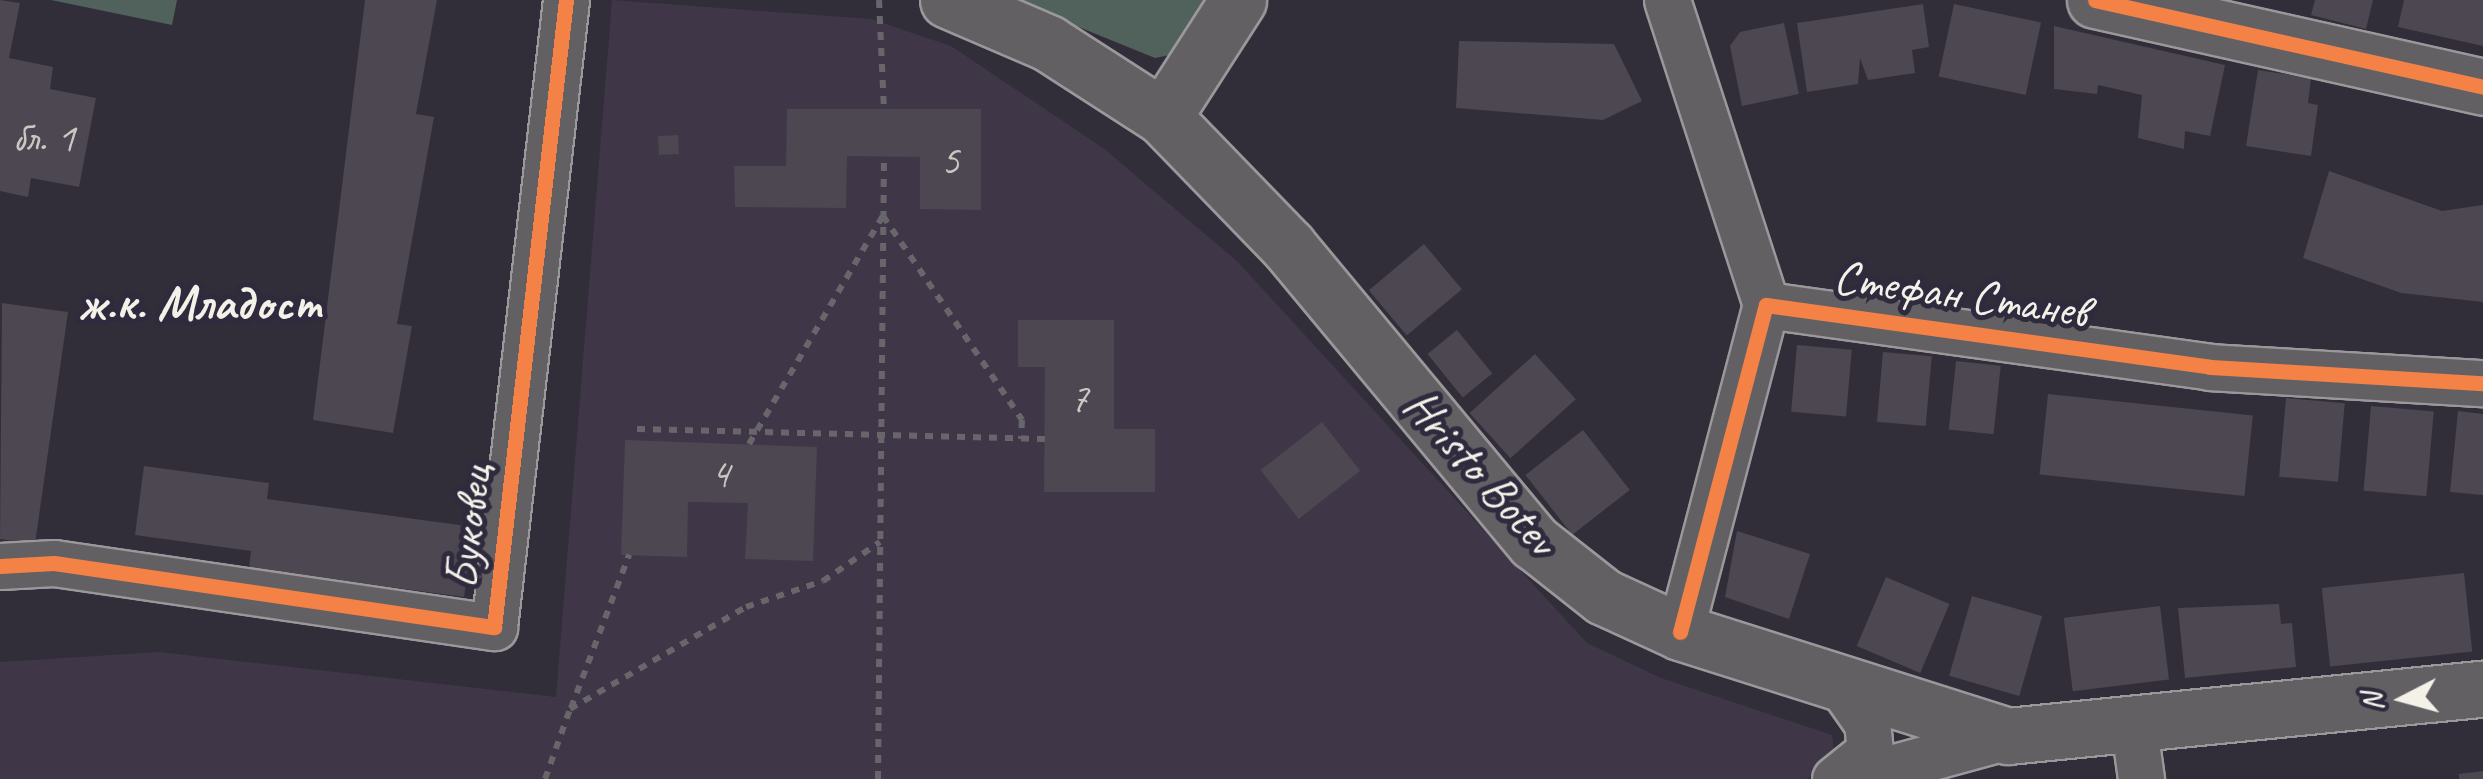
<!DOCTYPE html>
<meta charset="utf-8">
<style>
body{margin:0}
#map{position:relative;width:2483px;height:779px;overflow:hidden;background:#312e39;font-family:Caveat,sans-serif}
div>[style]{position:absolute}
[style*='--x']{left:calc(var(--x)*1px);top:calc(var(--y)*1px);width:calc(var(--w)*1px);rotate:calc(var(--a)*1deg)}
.built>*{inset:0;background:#3f3648}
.green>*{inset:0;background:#51615c}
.building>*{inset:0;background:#4c4750;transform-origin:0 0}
.path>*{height:6px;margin-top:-3px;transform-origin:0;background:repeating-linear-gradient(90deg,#68666b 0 8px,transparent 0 16px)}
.roads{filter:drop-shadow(2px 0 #9a989b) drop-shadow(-2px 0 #9a989b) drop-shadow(0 2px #9a989b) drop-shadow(0 -2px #9a989b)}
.minor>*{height:45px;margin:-22.5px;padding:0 22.5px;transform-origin:22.5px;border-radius:22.5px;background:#626063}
.tertiary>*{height:55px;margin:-27.5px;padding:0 27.5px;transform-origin:27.5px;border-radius:27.5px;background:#626063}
.secondary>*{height:55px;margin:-27.5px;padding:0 27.5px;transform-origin:27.5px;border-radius:27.5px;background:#626063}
.cycleway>*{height:15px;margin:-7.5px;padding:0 7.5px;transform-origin:7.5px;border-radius:7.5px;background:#f48246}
span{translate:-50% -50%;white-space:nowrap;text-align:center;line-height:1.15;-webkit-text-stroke:10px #2f2a3d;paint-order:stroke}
.number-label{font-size:42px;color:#cac6c2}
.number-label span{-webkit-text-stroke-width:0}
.street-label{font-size:48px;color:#f4f1e8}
.neighbourhood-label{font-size:50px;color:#f4f1e8;font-weight:700}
.north{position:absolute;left:2353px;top:649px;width:100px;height:100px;-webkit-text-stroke:8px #2f2a3d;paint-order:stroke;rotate:264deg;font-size:28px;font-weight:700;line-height:40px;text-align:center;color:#f4f1e8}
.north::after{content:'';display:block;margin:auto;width:35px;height:45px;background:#f4f1e8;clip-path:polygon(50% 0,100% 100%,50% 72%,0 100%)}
</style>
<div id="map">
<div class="built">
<div style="clip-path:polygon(612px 0,871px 19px,951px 46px,1103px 148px,1237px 261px,1587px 643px,1661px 678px,1832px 735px,1835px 758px,1807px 779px,0 779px,0 662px,159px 652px,556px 697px)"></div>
</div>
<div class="green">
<div style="clip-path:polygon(51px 0,177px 0,172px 25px)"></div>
<div style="clip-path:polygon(1012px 0,1215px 0,1170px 55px,1155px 58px)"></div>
</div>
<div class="building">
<div style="clip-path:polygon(0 0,20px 3px,9px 58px,53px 67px,50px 89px,96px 98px,79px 187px,31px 178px,28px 197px,0 191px)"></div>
<div style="clip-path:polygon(365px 0,437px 0,416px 114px,434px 117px,397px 324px,412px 326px,393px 433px,313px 420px)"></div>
<div style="clip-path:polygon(2315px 0,2373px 0,2366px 29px,2311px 15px)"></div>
<div style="clip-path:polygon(2404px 0,2483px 0,2483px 46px,2398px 27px)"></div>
<div style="clip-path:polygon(1923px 4px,1929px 47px,1912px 50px,1915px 73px,1868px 80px,1860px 58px,1858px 84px,1807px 92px,1797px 23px)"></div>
<div style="left:1954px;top:4px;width:89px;height:74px;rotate:12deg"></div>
<div style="clip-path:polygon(1784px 23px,1799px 94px,1742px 106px,1730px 46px,1740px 32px)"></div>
<div style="clip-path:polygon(2054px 26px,2225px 65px,2210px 136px,2185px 131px,2184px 149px,2138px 138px,2142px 95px,2098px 85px,2097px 94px,2054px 89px)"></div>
<div style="clip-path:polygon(1459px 41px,1614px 44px,1642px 101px,1603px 120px,1456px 108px)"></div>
<div style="clip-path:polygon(2258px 70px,2311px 78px,2308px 103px,2318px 105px,2311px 156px,2246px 146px)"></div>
<div style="clip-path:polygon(787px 109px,981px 109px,981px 210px,920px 209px,920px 157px,847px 156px,846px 208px,735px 207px,734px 166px,786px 166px)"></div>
<div style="left:678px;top:135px;width:19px;height:20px;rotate:87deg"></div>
<div style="clip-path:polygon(2329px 171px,2442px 211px,2483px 205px,2483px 302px,2401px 293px,2303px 258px)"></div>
<div style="left:1424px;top:244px;width:59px;height:72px;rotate:50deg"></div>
<div style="clip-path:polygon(2px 303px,68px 312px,35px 544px,0 539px)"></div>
<div style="clip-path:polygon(1018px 320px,1114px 320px,1114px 429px,1155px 429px,1155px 492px,1044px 492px,1045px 367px,1018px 367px)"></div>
<div style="left:1457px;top:330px;width:56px;height:38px;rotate:51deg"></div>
<div style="left:1797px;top:345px;width:55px;height:67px;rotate:5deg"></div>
<div style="left:1883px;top:352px;width:49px;height:70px;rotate:5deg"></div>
<div style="left:1535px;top:354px;width:61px;height:88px;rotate:48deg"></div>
<div style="left:1956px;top:361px;width:45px;height:69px;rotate:6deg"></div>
<div style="left:2048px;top:394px;width:206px;height:81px;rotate:6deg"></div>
<div style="left:2286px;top:398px;width:59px;height:79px;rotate:5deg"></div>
<div style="left:2371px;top:406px;width:63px;height:85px;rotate:5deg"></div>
<div style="clip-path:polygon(2458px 411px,2483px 414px,2483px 495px,2450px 492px)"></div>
<div style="left:1322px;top:422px;width:62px;height:78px;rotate:52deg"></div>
<div style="left:1583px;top:430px;width:76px;height:73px;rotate:52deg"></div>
<div style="clip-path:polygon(625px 440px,817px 447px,813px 561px,745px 559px,748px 503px,688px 502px,687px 557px,621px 555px)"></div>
<div style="clip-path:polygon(144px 466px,269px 483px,267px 499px,474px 527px,464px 597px,249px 568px,251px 551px,135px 535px)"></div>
<div style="clip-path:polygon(1737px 531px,1810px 554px,1789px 619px,1725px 597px)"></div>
<div style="left:2464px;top:573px;width:79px;height:143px;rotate:84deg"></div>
<div style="left:1886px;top:577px;width:69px;height:75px;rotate:23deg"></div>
<div style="left:1972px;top:596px;width:73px;height:83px;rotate:16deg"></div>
<div style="clip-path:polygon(2279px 604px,2281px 624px,2292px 623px,2296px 667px,2185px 678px,2178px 608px)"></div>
<div style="left:2160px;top:606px;width:74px;height:97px;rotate:83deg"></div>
<div style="clip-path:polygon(2483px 771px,2483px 779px,2459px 779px,2459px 774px)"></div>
</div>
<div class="path">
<div style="--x:879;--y:0;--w:109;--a:87.4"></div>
<div style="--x:637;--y:429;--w:408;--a:1.4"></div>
<div style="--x:749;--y:444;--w:264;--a:-59.6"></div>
<div style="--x:883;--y:216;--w:247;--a:55.7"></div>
<div style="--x:1022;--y:420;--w:19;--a:93"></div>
<div style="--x:571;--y:708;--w:164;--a:-69.2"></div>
<div style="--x:545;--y:779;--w:74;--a:-70.3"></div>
<div style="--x:570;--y:709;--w:203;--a:-30.1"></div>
<div style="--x:746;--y:607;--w:81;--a:-18.7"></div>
<div style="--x:823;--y:581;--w:69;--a:-34.4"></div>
<div style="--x:878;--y:779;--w:622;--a:-89.45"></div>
</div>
<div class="roads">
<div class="minor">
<div style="--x:1667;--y:0;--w:321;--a:72"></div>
<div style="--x:0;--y:566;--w:54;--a:-3.2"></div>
<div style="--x:54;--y:563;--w:445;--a:8.3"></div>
<div style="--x:494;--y:627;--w:631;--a:-83.45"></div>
<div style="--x:1680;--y:632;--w:338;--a:-75.3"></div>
<div style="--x:1766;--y:305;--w:448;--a:7.9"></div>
<div style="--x:2210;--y:367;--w:273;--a:3.4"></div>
<div style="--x:2133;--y:721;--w:59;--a:82.1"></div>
<div style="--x:1835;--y:779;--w:45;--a:-38.7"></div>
<div style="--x:1870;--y:751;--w:28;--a:-96"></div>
<div style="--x:1867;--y:723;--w:39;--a:-125"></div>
<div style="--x:1851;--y:779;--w:163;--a:-15.3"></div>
</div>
<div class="tertiary">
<div style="--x:2095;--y:0;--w:398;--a:12.6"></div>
<div style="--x:1163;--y:117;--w:139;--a:-57.3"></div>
</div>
<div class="secondary">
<div style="--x:948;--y:0;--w:109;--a:23.3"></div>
<div style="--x:1048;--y:43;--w:137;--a:32.8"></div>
<div style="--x:1163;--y:117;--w:180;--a:45.9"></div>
<div style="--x:1288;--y:246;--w:385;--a:50.3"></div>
<div style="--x:1534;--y:542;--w:89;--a:38.2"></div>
<div style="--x:1604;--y:597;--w:84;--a:24.7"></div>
<div style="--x:1680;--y:632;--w:344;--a:17.6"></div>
<div style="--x:2008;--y:736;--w:477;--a:-5.7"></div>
</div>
</div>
<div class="cycleway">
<div style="--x:2095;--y:0;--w:398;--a:12.6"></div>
<div style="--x:0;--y:566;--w:54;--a:-3.2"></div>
<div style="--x:54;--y:563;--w:445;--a:8.3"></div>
<div style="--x:494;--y:627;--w:631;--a:-83.45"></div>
<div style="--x:1680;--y:632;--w:338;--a:-75.3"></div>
<div style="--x:1766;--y:305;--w:448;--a:7.9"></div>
<div style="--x:2210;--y:367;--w:273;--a:3.4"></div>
</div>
<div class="number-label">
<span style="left:44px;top:138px">бл. 1</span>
<span style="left:950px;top:161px">5</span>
<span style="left:1079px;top:398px">7</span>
<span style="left:720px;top:474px">4</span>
</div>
<div class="street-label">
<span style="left:1961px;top:294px;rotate:8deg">Стефан Станев</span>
<span style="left:1481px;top:472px;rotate:48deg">Hristo Botev</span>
<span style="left:468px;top:527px;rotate:-83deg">Буковец</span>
</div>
<div class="neighbourhood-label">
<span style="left:199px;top:303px">ж.к. Младост</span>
</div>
<div class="north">N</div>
</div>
